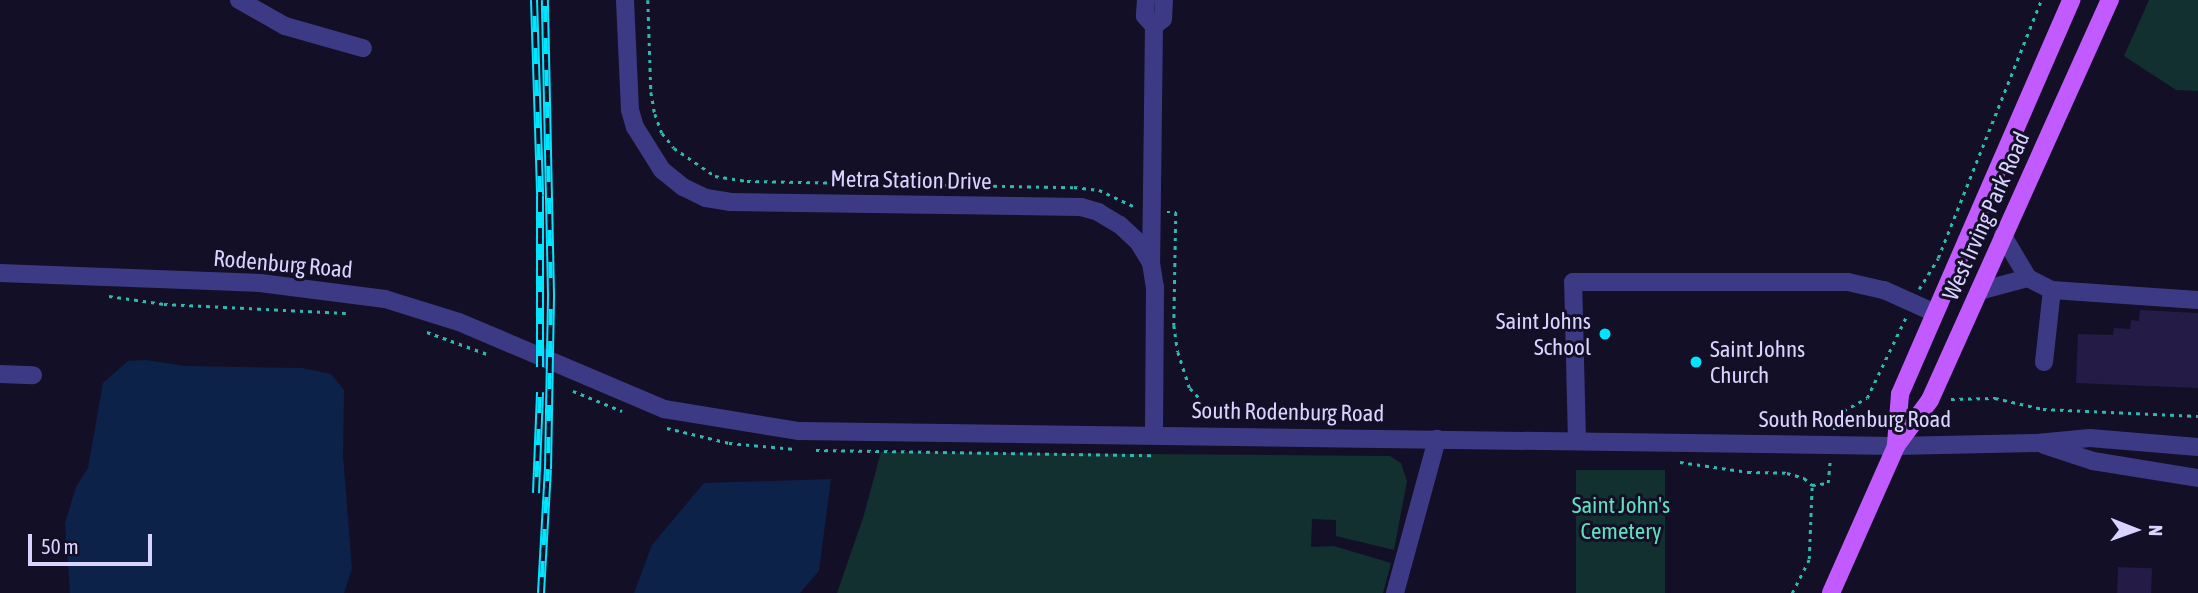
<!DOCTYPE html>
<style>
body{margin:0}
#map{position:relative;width:2198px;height:593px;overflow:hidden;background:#130f26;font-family:"Asap Condensed",sans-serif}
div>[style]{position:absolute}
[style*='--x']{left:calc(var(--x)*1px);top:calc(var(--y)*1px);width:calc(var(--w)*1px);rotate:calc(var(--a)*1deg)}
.green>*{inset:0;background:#12302f;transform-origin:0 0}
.water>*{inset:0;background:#0c2248}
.building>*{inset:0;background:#241b47;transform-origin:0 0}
.path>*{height:2.5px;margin-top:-1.25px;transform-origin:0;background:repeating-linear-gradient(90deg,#2fb8b0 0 3.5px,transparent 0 8.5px)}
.minor>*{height:18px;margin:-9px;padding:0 9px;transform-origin:9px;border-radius:9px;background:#3d3a85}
.major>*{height:18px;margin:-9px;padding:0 9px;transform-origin:9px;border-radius:9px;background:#c25bff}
.rail>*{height:8px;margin-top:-4px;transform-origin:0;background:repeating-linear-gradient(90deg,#130f26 0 16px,#00e5ff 0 32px);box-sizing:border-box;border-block:2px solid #00e5ff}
.dots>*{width:19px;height:19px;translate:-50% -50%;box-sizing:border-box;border:4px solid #130f26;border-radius:50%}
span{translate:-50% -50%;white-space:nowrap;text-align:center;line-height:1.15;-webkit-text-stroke:6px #130f26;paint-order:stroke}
.street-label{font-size:23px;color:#d9d4ff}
.poi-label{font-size:23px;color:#d9d4ff}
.right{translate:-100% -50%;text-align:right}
.left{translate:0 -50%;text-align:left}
.park-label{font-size:23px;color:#5fe0c0}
.north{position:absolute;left:2100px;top:495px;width:70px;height:70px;-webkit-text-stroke:5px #130f26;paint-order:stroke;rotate:91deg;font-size:19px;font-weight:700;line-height:28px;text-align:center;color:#d9d4ff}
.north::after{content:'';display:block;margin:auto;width:24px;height:32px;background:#d9d4ff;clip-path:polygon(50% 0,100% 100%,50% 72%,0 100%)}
.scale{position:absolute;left:28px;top:534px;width:124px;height:32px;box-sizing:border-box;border:4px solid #d9d4ff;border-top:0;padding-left:9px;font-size:21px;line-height:24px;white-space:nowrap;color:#d9d4ff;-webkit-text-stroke:5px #130f26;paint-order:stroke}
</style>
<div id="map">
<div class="green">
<div style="clip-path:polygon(2149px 0,2198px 0,2198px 91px,2176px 90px,2124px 56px)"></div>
<div style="clip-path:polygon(881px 452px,1390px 456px,1401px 463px,1407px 481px,1394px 550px,1336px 536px,1336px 520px,1312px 519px,1311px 547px,1334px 546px,1391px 563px,1383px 593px,837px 593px,863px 518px)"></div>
<div style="left:1576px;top:470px;width:89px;height:123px"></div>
</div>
<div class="water">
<div style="clip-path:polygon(146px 360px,185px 366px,302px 368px,331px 374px,344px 390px,343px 455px,352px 569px,344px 593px,70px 593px,65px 523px,76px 487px,88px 468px,103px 383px,128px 361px)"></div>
<div style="clip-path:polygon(831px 479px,819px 571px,800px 593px,634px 593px,652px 545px,704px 483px)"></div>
</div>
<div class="building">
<div style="clip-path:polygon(2140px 310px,2198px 313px,2198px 388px,2076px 383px,2078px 334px,2113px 335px,2114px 328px,2130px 329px,2131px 320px,2139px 321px)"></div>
<div style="left:2118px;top:567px;width:34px;height:26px;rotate:2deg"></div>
</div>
<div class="path">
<div style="--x:648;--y:0;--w:92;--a:88.1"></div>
<div style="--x:651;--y:92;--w:22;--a:80"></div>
<div style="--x:655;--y:114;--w:20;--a:70"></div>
<div style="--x:662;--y:133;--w:19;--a:51"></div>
<div style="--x:674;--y:148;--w:50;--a:34.3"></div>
<div style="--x:715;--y:176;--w:32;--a:9"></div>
<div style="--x:747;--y:181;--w:327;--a:1.1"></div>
<div style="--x:1074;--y:187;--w:25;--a:7"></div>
<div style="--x:1099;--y:190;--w:38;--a:25"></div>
<div style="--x:1167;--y:212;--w:9;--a:0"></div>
<div style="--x:1176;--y:212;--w:113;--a:91"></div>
<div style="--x:1174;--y:325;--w:27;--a:82"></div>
<div style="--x:1178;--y:352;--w:38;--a:72"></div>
<div style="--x:1190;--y:388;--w:16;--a:47"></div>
<div style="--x:1201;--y:400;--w:19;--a:96"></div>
<div style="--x:1919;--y:289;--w:36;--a:-58"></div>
<div style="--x:1938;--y:258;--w:278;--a:-68.2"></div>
<div style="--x:109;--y:296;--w:56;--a:8.3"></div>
<div style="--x:164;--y:304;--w:182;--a:2.8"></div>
<div style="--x:427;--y:332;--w:64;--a:20.1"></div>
<div style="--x:573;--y:391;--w:53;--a:22.2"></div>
<div style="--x:1951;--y:399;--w:44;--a:-1.3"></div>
<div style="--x:1995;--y:398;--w:49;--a:12.9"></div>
<div style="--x:2043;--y:409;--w:155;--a:2.6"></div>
<div style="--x:667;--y:428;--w:64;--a:13.6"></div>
<div style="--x:729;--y:443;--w:66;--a:5.2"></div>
<div style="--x:1834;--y:430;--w:15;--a:-82"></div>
<div style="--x:1836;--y:415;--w:35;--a:-29"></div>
<div style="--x:1867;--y:398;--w:90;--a:-64.3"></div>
<div style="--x:816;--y:450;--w:336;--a:0.9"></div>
<div style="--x:1680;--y:462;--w:69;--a:8.4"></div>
<div style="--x:1748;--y:472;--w:39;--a:1"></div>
<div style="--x:1787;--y:473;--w:18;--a:16"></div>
<div style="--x:1804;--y:478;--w:11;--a:41"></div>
<div style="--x:1812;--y:485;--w:16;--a:-7"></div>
<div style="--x:1828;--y:483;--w:23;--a:-85"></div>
<div style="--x:1792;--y:593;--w:38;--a:-63"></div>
<div style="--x:1809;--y:559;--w:74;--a:-87.7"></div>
</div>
<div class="minor">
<div style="--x:239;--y:0;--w:53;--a:29.5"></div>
<div style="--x:285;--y:26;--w:81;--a:15.8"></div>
<div style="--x:625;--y:0;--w:110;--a:87.4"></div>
<div style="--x:630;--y:110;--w:18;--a:74"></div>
<div style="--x:635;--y:127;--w:51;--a:57.9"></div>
<div style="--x:662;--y:170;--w:27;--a:39"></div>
<div style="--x:683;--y:187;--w:25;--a:26"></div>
<div style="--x:706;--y:198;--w:24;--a:9"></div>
<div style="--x:730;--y:202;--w:351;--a:0.8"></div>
<div style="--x:1081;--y:207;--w:18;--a:16"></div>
<div style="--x:1098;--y:212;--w:26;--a:31"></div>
<div style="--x:1120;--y:225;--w:26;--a:43"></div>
<div style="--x:1139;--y:243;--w:23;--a:59"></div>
<div style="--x:1151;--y:263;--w:24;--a:81"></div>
<div style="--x:1155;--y:287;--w:148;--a:90.4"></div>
<div style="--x:1146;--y:0;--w:16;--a:94"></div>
<div style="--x:1145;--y:16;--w:13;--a:48"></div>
<div style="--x:1154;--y:26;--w:237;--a:90.7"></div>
<div style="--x:1154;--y:26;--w:11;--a:-38"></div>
<div style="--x:1163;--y:19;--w:19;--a:-87"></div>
<div style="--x:0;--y:273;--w:260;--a:2.2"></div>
<div style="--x:260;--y:283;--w:126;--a:7.3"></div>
<div style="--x:385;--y:299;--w:77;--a:17.3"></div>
<div style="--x:459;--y:322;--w:223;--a:23"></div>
<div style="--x:664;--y:409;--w:137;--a:9.3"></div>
<div style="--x:799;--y:431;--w:1097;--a:0.78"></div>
<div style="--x:1896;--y:446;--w:141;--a:-1.2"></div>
<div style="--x:2037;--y:443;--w:53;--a:-5.4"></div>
<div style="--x:2090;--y:438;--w:108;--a:4.8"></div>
<div style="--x:2028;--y:278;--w:27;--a:27"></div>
<div style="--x:2052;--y:290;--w:146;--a:3.9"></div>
<div style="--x:1979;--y:291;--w:51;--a:-14.9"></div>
<div style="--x:2028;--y:278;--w:49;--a:-120.8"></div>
<div style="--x:2044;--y:362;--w:72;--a:-83.7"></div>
<div style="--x:0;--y:374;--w:33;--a:2"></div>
<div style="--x:1577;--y:441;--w:159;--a:-91.4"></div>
<div style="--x:1573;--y:282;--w:275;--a:0"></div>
<div style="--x:1848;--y:282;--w:37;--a:13"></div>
<div style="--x:1884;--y:290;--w:56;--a:24.3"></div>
<div style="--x:2044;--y:445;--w:52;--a:18.1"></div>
<div style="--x:2093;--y:461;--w:106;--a:9.2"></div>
<div style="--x:1395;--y:593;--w:160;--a:-74.7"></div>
</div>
<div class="major">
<div style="--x:1896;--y:444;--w:50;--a:-85.4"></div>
<div style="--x:1900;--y:394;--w:430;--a:-66.5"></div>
<div style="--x:1831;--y:593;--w:161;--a:-66.1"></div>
<div style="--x:1896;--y:446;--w:57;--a:-53.5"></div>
<div style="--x:1930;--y:400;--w:439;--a:-65.8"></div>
</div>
<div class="rail">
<div style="--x:534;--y:0;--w:196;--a:88.2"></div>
<div style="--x:540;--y:196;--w:171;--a:90"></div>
<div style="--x:536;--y:493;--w:101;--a:-87.7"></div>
<div style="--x:541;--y:593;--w:124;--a:-86.8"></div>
<div style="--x:548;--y:469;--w:175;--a:-89"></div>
<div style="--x:551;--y:294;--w:294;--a:-91.2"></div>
</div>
<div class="dots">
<div style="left:1605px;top:334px;background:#00e5ff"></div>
<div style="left:1696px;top:362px;background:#00e5ff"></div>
</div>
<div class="street-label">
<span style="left:911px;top:180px;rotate:1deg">Metra Station Drive</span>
<span style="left:1986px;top:216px;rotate:-66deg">West Irving Park Road</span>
<span style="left:283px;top:264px;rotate:5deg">Rodenburg Road</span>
<span style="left:1288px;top:412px;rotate:1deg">South Rodenburg Road</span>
<span style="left:1855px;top:419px">South Rodenburg Road</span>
</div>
<div class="poi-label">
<span class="right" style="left:1591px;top:334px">Saint Johns<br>School</span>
<span class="left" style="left:1710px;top:362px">Saint Johns<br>Church</span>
</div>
<div class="park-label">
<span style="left:1621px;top:518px">Saint John's<br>Cemetery</span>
</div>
<div class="north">N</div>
<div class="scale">50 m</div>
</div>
